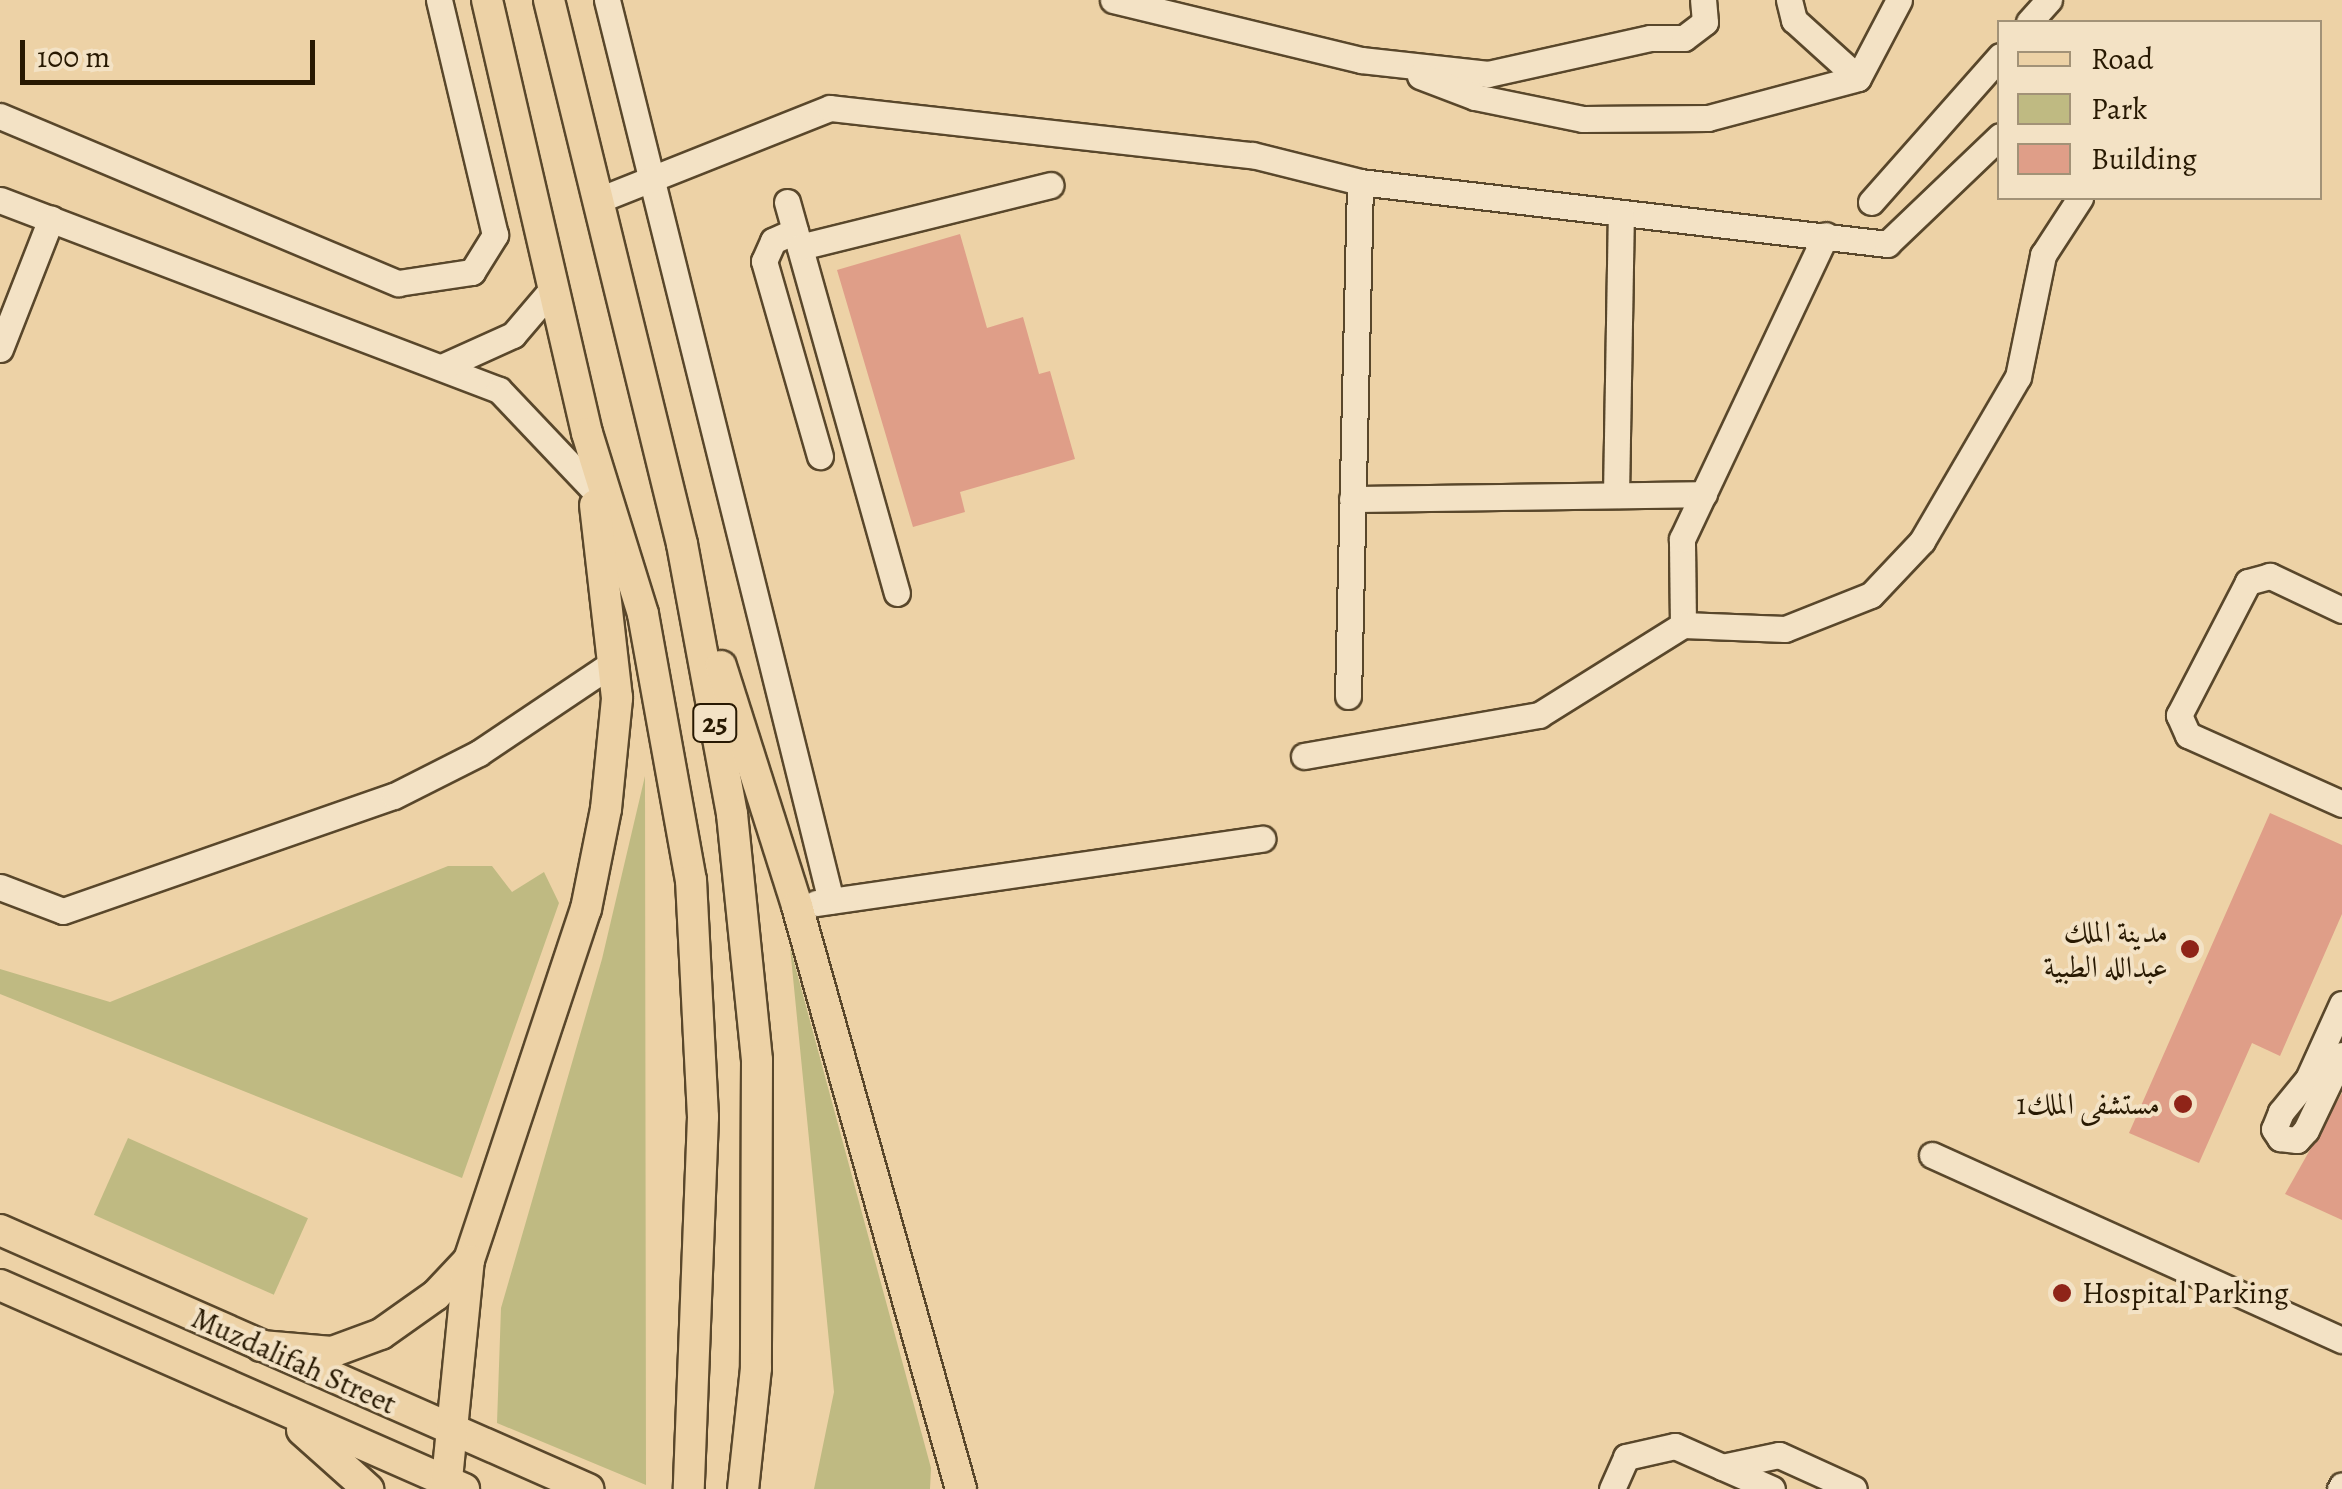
<!DOCTYPE html>
<meta charset="utf-8">
<style>
body{margin:0}
#map{position:relative;width:2342px;height:1489px;overflow:hidden;background:#edd2a6;font-family:Alegreya,Amiri,serif}
div>[style]{position:absolute}
[style*='--x']{left:calc(var(--x)*1px);top:calc(var(--y)*1px);width:calc(var(--w)*1px);rotate:calc(var(--a)*1deg)}
.green>*{inset:0;background:#bfba82;transform-origin:0 0}
.building>*{inset:0;background:#df9e88}
.roads{filter:drop-shadow(2px 0 #59472b) drop-shadow(-2px 0 #59472b) drop-shadow(0 2px #59472b) drop-shadow(0 -2px #59472b)}
.minor>*{height:25px;margin:-12.5px;padding:0 12.5px;transform-origin:12.5px;border-radius:12.5px;background:#f3e2c5}
.major>*{height:30px;margin:-15px;padding:0 15px;transform-origin:15px;border-radius:15px;background:#edd2a6}
.dots>*{width:28px;height:28px;translate:-50% -50%;box-sizing:border-box;border:5px solid #f3e2c5;border-radius:50%}
span{translate:-50% -50%;white-space:nowrap;text-align:center;line-height:1.15;-webkit-text-stroke:8px #f3e2c5;paint-order:stroke}
.shield-label span{padding:2px 8px;background:#f3e2c5;border:2px solid;border-radius:8px;-webkit-text-stroke-width:0}
.shield-label{font-size:28px;color:#281902;font-weight:700}
.poi-label{font-size:30px;color:#281902}
.right{translate:-100% -50%;text-align:right}
.left{translate:0 -50%;text-align:left}
.street-label{font-size:30px;color:#281902}
.legend{position:absolute;left:1997px;top:20px;width:325px;height:180px;box-sizing:border-box;background:#f3e2c5;border:2px solid #a29277;margin:0;padding:12px 18px;list-style:none;font-size:30px;color:#281902}
.legend li{display:flex;align-items:center;gap:20px;height:50px}
.legend b{width:50px;border:2px solid #a29277}
.scale{position:absolute;left:20px;top:40px;width:295px;height:45px;box-sizing:border-box;border:5px solid #281902;border-top:0;padding-left:12px;font-size:30px;line-height:35px;white-space:nowrap;color:#281902;-webkit-text-stroke:8px #f3e2c5;paint-order:stroke}
</style>
<div id="map">
<div class="green">
<div style="clip-path:polygon(645px 776px,646px 1485px,497px 1423px,501px 1308px,602px 959px)"></div>
<div style="clip-path:polygon(448px 866px,492px 866px,512px 892px,544px 872px,559px 903px,462px 1178px,0 994px,0 969px,110px 1002px)"></div>
<div style="clip-path:polygon(790px 947px,931px 1468px,930px 1489px,814px 1489px,834px 1392px)"></div>
<div style="left:128px;top:1138px;width:197px;height:84px;rotate:24deg"></div>
</div>
<div class="building">
<div style="clip-path:polygon(960px 234px,987px 328px,1023px 317px,1039px 374px,1050px 371px,1075px 459px,960px 492px,965px 512px,913px 527px,837px 270px)"></div>
<div style="clip-path:polygon(2270px 813px,2342px 845px,2342px 914px,2280px 1056px,2252px 1043px,2199px 1163px,2129px 1133px)"></div>
<div style="clip-path:polygon(2342px 1093px,2342px 1220px,2285px 1194px)"></div>
</div>
<div class="roads">
<div class="minor">
<div style="--x:607;--y:0;--w:928;--a:76.04"></div>
<div style="--x:1113;--y:0;--w:255;--a:13.6"></div>
<div style="--x:1361;--y:60;--w:128;--a:6.3"></div>
<div style="--x:1488;--y:74;--w:166;--a:-12.5"></div>
<div style="--x:1650;--y:38;--w:34;--a:0"></div>
<div style="--x:1684;--y:38;--w:26;--a:-37"></div>
<div style="--x:1705;--y:22;--w:22;--a:-95"></div>
<div style="--x:1789;--y:0;--w:21;--a:76"></div>
<div style="--x:1794;--y:20;--w:86;--a:42.2"></div>
<div style="--x:2029;--y:22;--w:30;--a:-48"></div>
<div style="--x:1420;--y:76;--w:59;--a:20.9"></div>
<div style="--x:1475;--y:97;--w:110;--a:11.5"></div>
<div style="--x:1583;--y:119;--w:125;--a:-0.5"></div>
<div style="--x:1708;--y:118;--w:155;--a:-14.9"></div>
<div style="--x:1858;--y:78;--w:88;--a:-62.3"></div>
<div style="--x:0;--y:116;--w:432;--a:22.8"></div>
<div style="--x:398;--y:283;--w:75;--a:-8.5"></div>
<div style="--x:472;--y:272;--w:44;--a:-58.1"></div>
<div style="--x:495;--y:235;--w:242;--a:-103.4"></div>
<div style="--x:601;--y:199;--w:246;--a:-21.7"></div>
<div style="--x:830;--y:108;--w:425;--a:6.4"></div>
<div style="--x:1252;--y:155;--w:111;--a:14"></div>
<div style="--x:1360;--y:182;--w:531;--a:6.71"></div>
<div style="--x:1887;--y:244;--w:156;--a:-43.7"></div>
<div style="--x:0;--y:200;--w:534;--a:20.84"></div>
<div style="--x:499;--y:390;--w:137;--a:46.5"></div>
<div style="--x:787;--y:202;--w:406;--a:74.3"></div>
<div style="--x:1871;--y:202;--w:195;--a:-48.5"></div>
<div style="--x:795;--y:231;--w:24;--a:156"></div>
<div style="--x:773;--y:241;--w:22;--a:114"></div>
<div style="--x:764;--y:261;--w:203;--a:74"></div>
<div style="--x:800;--y:247;--w:258;--a:-13.9"></div>
<div style="--x:0;--y:349;--w:140;--a:-68.6"></div>
<div style="--x:442;--y:367;--w:78;--a:-24.3"></div>
<div style="--x:513;--y:335;--w:62;--a:-49.6"></div>
<div style="--x:1616;--y:495;--w:281;--a:-89"></div>
<div style="--x:1352;--y:499;--w:352;--a:-0.8"></div>
<div style="--x:2342;--y:610;--w:80;--a:-154.7"></div>
<div style="--x:2270;--y:576;--w:23;--a:165"></div>
<div style="--x:2248;--y:582;--w:150;--a:117.4"></div>
<div style="--x:2179;--y:715;--w:22;--a:66"></div>
<div style="--x:2188;--y:735;--w:169;--a:24.1"></div>
<div style="--x:1683;--y:625;--w:86;--a:-90.7"></div>
<div style="--x:1682;--y:539;--w:336;--a:-64.7"></div>
<div style="--x:1348;--y:696;--w:514;--a:-88.66"></div>
<div style="--x:1304;--y:756;--w:239;--a:-9.9"></div>
<div style="--x:1539;--y:715;--w:170;--a:-32"></div>
<div style="--x:1683;--y:625;--w:102;--a:2.2"></div>
<div style="--x:1785;--y:629;--w:92;--a:-21.6"></div>
<div style="--x:1871;--y:595;--w:74;--a:-46.6"></div>
<div style="--x:1922;--y:541;--w:190;--a:-59.7"></div>
<div style="--x:2018;--y:377;--w:125;--a:-78.4"></div>
<div style="--x:2043;--y:255;--w:68;--a:-57"></div>
<div style="--x:0;--y:887;--w:67;--a:20.9"></div>
<div style="--x:63;--y:911;--w:350;--a:-19.2"></div>
<div style="--x:394;--y:796;--w:95;--a:-26.8"></div>
<div style="--x:479;--y:753;--w:161;--a:-33.9"></div>
<div style="--x:816;--y:903;--w:451;--a:-8.2"></div>
<div style="--x:2342;--y:1004;--w:82;--a:114.4"></div>
<div style="--x:2308;--y:1079;--w:43;--a:129.3"></div>
<div style="--x:2281;--y:1112;--w:18;--a:112"></div>
<div style="--x:2274;--y:1129;--w:11;--a:56"></div>
<div style="--x:2280;--y:1138;--w:17;--a:7"></div>
<div style="--x:2297;--y:1140;--w:13;--a:-48"></div>
<div style="--x:2306;--y:1130;--w:83;--a:-64.4"></div>
<div style="--x:1932;--y:1155;--w:450;--a:24.3"></div>
<div style="--x:1722;--y:1467;--w:58;--a:-11.9"></div>
<div style="--x:1779;--y:1455;--w:82;--a:24.4"></div>
<div style="--x:1612;--y:1489;--w:35;--a:-66"></div>
<div style="--x:1626;--y:1457;--w:50;--a:-12.7"></div>
<div style="--x:1675;--y:1446;--w:106;--a:23.9"></div>
<div style="--x:2340;--y:1489;--w:4;--a:-63"></div>
</div>
<div class="major">
<div style="--x:487;--y:0;--w:444;--a:77"></div>
<div style="--x:587;--y:433;--w:189;--a:72.8"></div>
<div style="--x:643;--y:614;--w:270;--a:79.8"></div>
<div style="--x:691;--y:880;--w:237;--a:87.1"></div>
<div style="--x:703;--y:1117;--w:372;--a:92.2"></div>
<div style="--x:549;--y:0;--w:560;--a:76.26"></div>
<div style="--x:682;--y:544;--w:275;--a:79.5"></div>
<div style="--x:732;--y:814;--w:247;--a:84.2"></div>
<div style="--x:757;--y:1060;--w:308;--a:90.2"></div>
<div style="--x:756;--y:1368;--w:122;--a:96.1"></div>
<div style="--x:721;--y:666;--w:252;--a:72.4"></div>
<div style="--x:797;--y:906;--w:606;--a:74.29"></div>
<div style="--x:0;--y:1230;--w:643;--a:23.77"></div>
<div style="--x:0;--y:1285;--w:507;--a:23.73"></div>
<div style="--x:261;--y:1346;--w:71;--a:4.8"></div>
<div style="--x:332;--y:1352;--w:52;--a:-20.2"></div>
<div style="--x:381;--y:1334;--w:67;--a:-35.3"></div>
<div style="--x:436;--y:1295;--w:48;--a:-46.7"></div>
<div style="--x:469;--y:1260;--w:370;--a:-71.6"></div>
<div style="--x:586;--y:909;--w:102;--a:-78.7"></div>
<div style="--x:606;--y:809;--w:112;--a:-84.3"></div>
<div style="--x:617;--y:698;--w:194;--a:-96.5"></div>
<div style="--x:302;--y:1430;--w:89;--a:41.8"></div>
<div style="--x:446;--y:1489;--w:230;--a:-84.3"></div>
</div>
</div>
<div class="dots">
<div style="left:2190px;top:949px;background:#8f2418"></div>
<div style="left:2183px;top:1104px;background:#8f2418"></div>
<div style="left:2062px;top:1293px;background:#8f2418"></div>
</div>
<div class="shield-label">
<span style="left:715px;top:723px">25</span>
</div>
<div class="poi-label">
<span class="right" style="left:2168px;top:949px">مدينة الملك<br>عبدالله الطبية</span>
<span class="right" style="left:2160px;top:1104px">مستشفى الملك1</span>
<span class="left" style="left:2082px;top:1293px">Hospital Parking</span>
</div>
<div class="street-label">
<span style="left:294px;top:1361px;rotate:24deg">Muzdalifah Street</span>
</div>
<ul class="legend">
<li><b style="height:12px;background:#edd2a6"></b>Road</li>
<li><b style="height:28px;background:#bfba82"></b>Park</li>
<li><b style="height:28px;background:#df9e88"></b>Building</li>
</ul>
<div class="scale">100 m</div>
</div>
